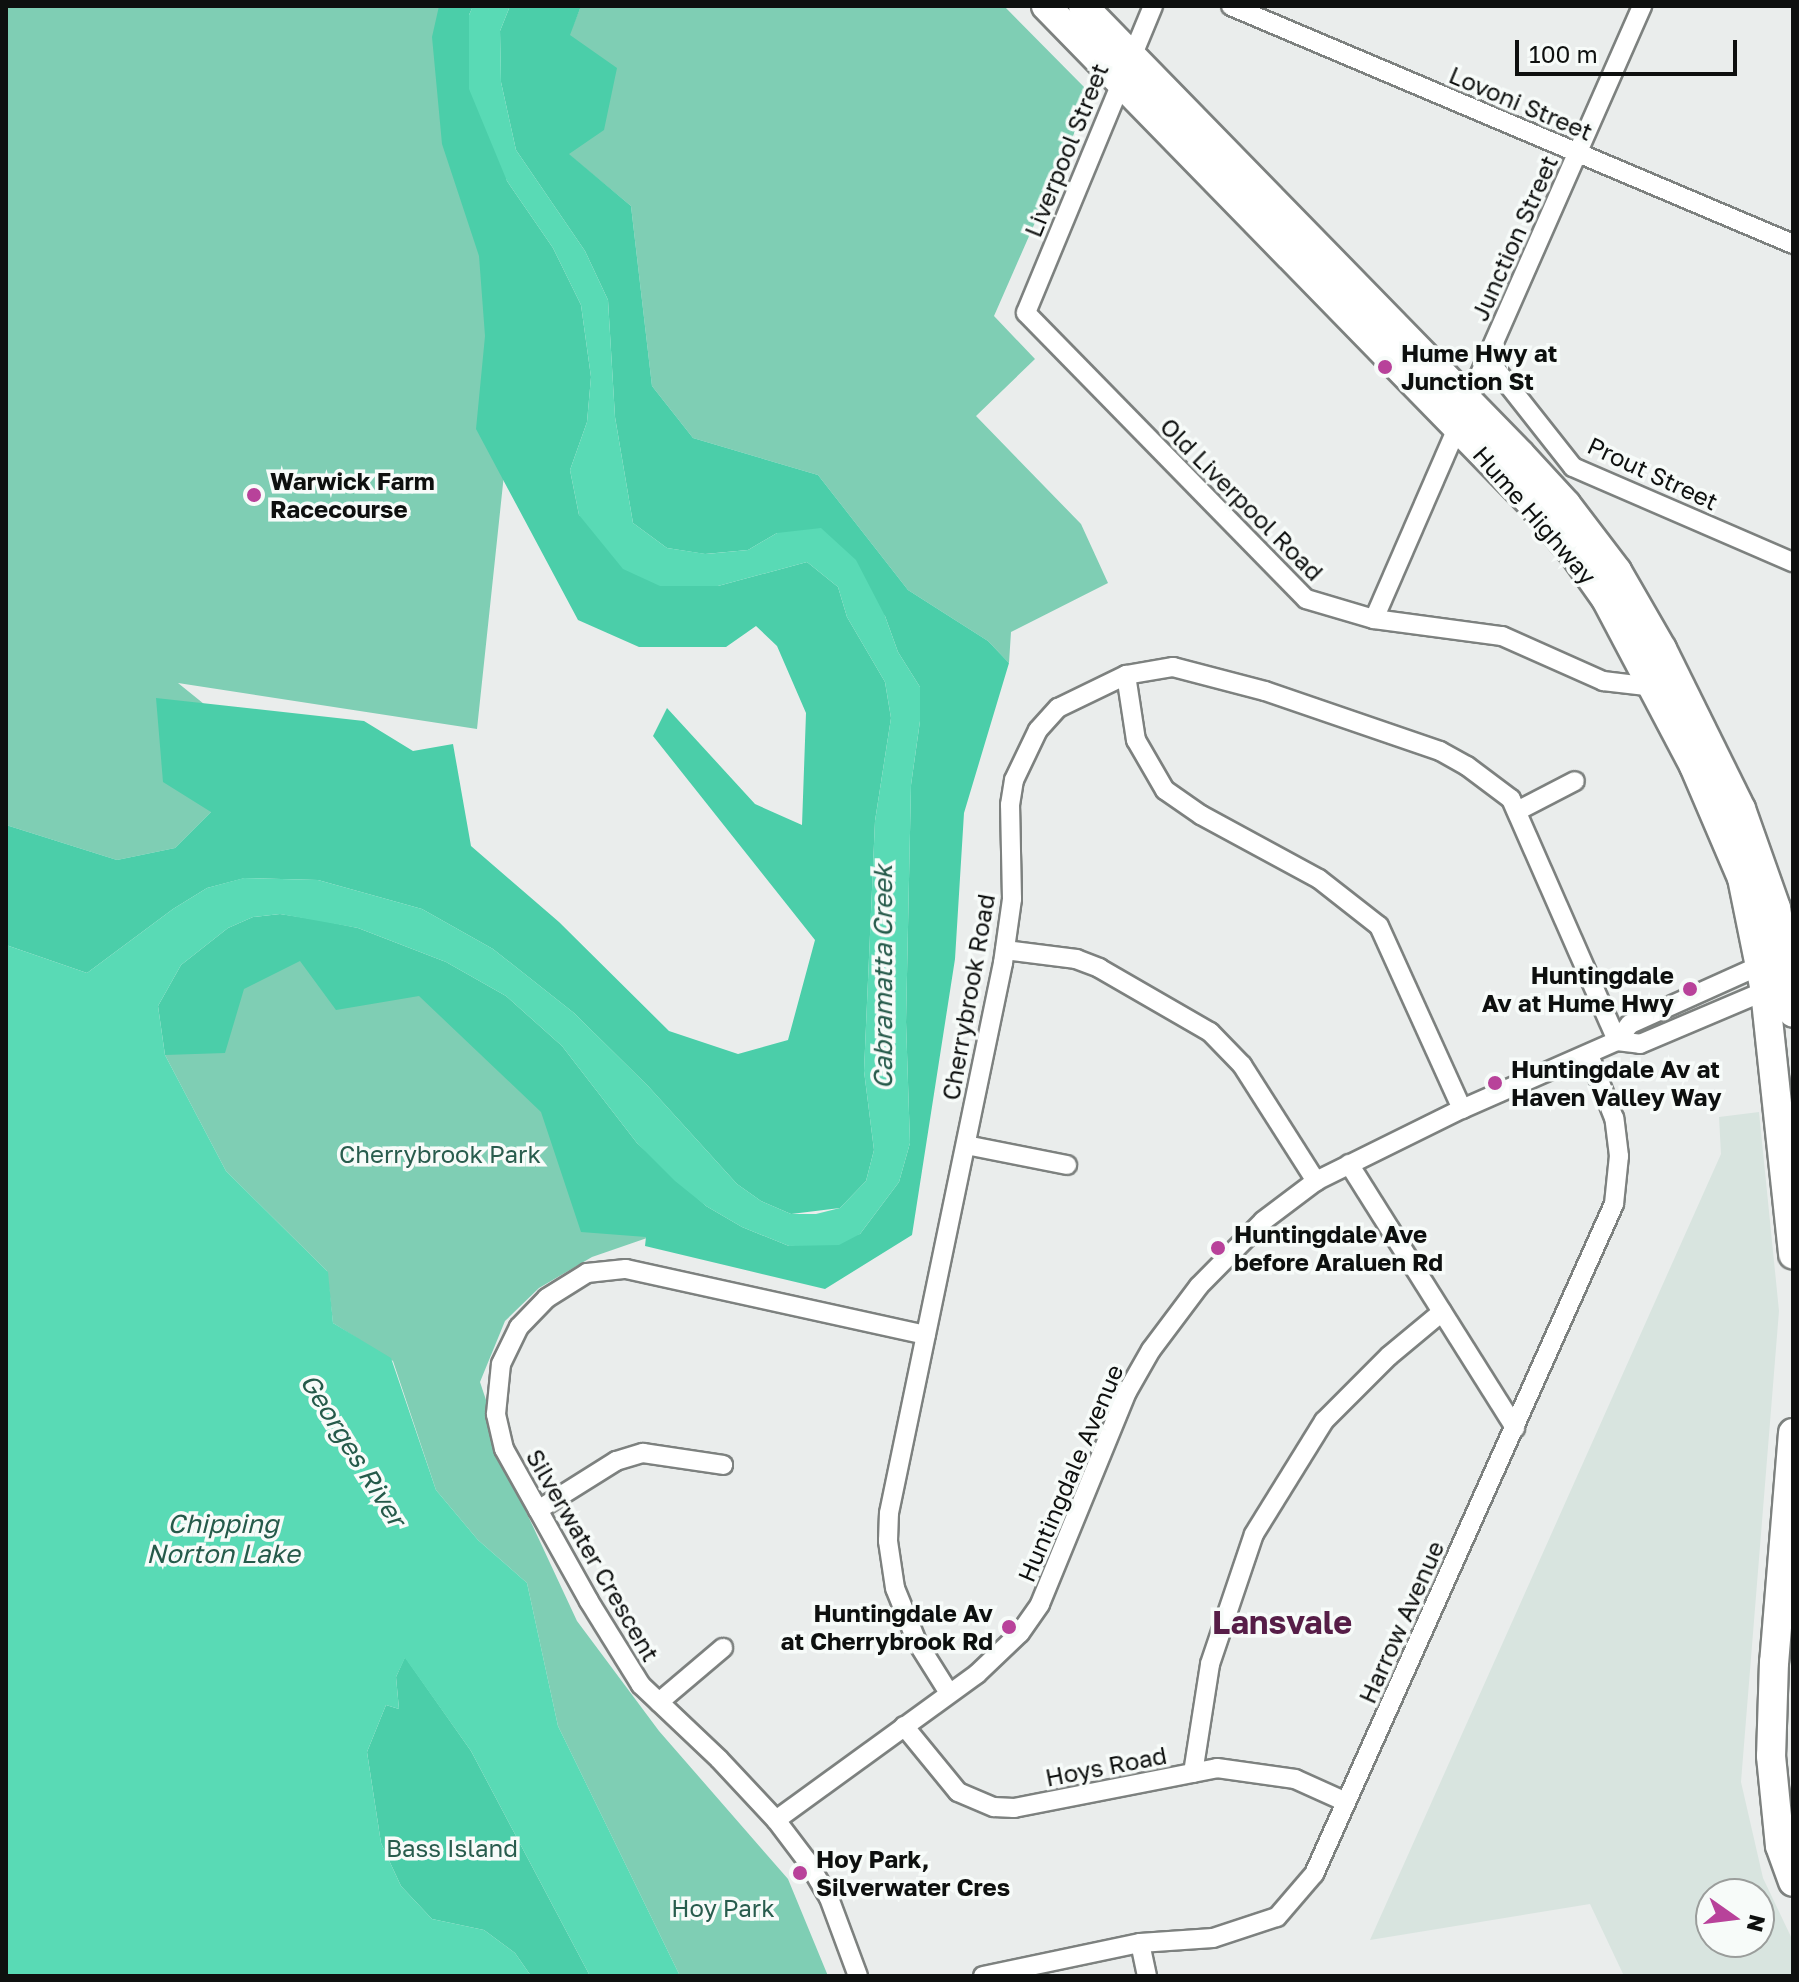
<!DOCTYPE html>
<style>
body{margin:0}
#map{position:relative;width:1799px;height:1982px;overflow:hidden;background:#eaedec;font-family:"Golos Text",sans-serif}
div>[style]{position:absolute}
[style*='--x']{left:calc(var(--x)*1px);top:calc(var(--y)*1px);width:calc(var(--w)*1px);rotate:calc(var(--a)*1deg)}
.built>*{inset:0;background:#d8e4df}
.green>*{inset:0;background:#7fceb4}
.forest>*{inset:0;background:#4bcea9}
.water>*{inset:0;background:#59dab5}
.roads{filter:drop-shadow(2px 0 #7d817f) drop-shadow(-2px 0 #7d817f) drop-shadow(0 2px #7d817f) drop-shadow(0 -2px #7d817f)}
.minor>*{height:18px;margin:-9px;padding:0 9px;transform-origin:9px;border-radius:9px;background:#fff}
.highway>*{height:28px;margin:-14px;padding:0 14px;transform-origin:14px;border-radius:14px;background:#fff}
.dots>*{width:22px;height:22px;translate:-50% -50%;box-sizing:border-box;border:4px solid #f7fbf9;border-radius:50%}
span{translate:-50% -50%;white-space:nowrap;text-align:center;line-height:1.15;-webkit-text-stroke:7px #f7fbf9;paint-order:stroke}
.street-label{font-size:24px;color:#0e100f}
.poi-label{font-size:24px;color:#0e100f;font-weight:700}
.left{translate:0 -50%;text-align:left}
.right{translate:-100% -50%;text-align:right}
.park-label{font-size:24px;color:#285c4d}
.water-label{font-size:26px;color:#255a4a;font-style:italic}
.district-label{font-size:32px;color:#561d47;font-weight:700}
.frame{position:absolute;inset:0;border:8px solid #0e100f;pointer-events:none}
.north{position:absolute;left:1695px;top:1878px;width:80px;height:80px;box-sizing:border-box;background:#f7fbf9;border:2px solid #9a9d9b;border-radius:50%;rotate:104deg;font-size:22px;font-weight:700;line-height:32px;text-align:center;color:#0e100f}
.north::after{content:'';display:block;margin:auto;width:28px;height:36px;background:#b8429a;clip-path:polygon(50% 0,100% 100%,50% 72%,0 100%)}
.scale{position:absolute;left:1515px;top:40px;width:222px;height:36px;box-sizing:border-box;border:4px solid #0e100f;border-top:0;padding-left:10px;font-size:24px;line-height:28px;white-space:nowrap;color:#0e100f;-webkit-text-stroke:6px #f7fbf9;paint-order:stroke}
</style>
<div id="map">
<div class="built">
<div style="clip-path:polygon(evenodd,1759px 1112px,1779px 1311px,1741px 1782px,1763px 1878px,1793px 1941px,1793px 1976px,1624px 1976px,1590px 1904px,1370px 1940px,1721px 1154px,1719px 1117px,1759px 1112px,1711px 1894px,1759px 1894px,1759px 1942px,1711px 1942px,1711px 1894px)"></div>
</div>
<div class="green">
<div style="clip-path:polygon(6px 6px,458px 6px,519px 333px,477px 729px,178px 683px,204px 704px,157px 699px,212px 811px,175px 848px,117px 860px,6px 825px)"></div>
<div style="clip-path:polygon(581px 6px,1004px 6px,1086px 89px,1087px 104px,994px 316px,1035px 359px,976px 416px,1081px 524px,1108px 583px,1011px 632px,1009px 663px,988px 641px,908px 590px,818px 475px,693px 438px,652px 386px,631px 206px,568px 154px,538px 110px)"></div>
<div style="clip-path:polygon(228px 928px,446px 962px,647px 1238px,592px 1257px,539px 1288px,505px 1321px,480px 1382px,516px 1490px,577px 1621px,659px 1731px,788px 1879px,828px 1976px,680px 1976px,558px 1726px,527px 1583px,478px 1540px,436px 1490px,393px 1361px,333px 1323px,327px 1271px,226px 1171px,165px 1055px)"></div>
</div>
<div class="forest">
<div style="clip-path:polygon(439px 6px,473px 6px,469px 15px,507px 181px,553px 248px,581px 305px,591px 377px,587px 422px,570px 470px,579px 515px,718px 586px,807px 562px,838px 587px,847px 617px,885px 682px,891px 718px,875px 821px,864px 1071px,874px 1150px,866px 1181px,840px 1208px,791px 1214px,761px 1201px,737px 1184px,648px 1086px,574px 1013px,493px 949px,422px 909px,318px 880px,245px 878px,207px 888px,173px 909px,87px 973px,6px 945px,6px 825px,117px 860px,175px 848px,211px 812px,163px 782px,156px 698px,364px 721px,413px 751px,453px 744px,471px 846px,559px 922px,669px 1031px,738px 1054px,788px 1040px,815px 940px,653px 736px,667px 708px,755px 804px,802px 825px,806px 713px,777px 646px,756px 626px,726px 647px,639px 647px,578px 620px,476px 429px,485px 336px,479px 256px,442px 144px,432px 37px)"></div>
<div style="clip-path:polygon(510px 6px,581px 6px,570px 35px,617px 68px,604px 130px,569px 154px,631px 206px,652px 386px,693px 438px,818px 475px,908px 590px,988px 641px,1009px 663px,964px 813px,955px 959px,912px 1235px,825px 1289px,645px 1246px,646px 1237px,581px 1232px,541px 1112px,419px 996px,336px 1010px,300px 961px,244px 989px,225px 1053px,165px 1055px,158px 1006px,181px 965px,228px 928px,253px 917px,280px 914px,319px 920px,358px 928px,446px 962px,506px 996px,562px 1046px,637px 1143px,706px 1206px,742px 1227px,789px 1246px,860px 1234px,899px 1182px,910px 1143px,906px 1022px,911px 785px,920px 721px,920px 687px,898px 652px,885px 616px,777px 533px,748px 550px,705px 554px,667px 548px,633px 523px,615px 417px,608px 300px,585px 251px,516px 150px,501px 82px,500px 31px)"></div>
<div style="clip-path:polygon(405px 1657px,471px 1751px,590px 1976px,531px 1976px,515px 1953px,484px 1930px,432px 1919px,401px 1886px,381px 1843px,367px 1752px,386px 1705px,399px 1709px,396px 1677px)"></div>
</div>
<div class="water">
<div style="clip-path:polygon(473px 6px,510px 6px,500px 31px,501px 82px,516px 150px,585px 251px,608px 300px,615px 417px,633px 523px,667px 548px,706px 554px,748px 550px,777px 533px,821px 528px,856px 560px,885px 616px,898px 652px,920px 687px,920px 721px,911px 785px,906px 1022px,910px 1143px,899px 1182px,860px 1234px,839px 1245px,789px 1246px,742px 1227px,706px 1206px,675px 1181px,637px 1143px,562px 1046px,506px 996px,446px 962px,358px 928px,280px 914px,253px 917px,228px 928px,181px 965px,158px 1006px,165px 1055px,226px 1171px,328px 1272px,333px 1323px,391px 1358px,436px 1490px,478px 1540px,527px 1583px,558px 1726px,680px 1976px,590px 1976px,471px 1751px,405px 1658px,396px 1677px,399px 1709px,386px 1705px,367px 1752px,381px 1843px,401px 1886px,432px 1919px,484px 1930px,515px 1953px,531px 1976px,6px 1976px,6px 945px,87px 973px,173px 909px,207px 888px,244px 878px,318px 880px,422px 909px,493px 949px,574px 1013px,648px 1086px,737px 1184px,761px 1201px,791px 1214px,816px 1214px,840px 1208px,866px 1181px,874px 1150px,864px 1071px,875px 821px,891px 718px,885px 682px,847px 617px,838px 587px,807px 562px,718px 586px,660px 586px,623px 569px,579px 515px,570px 470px,587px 422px,591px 377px,581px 305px,553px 248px,507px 181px,469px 89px,469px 15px)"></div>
</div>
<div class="roads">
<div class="minor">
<div style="--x:1153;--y:6;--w:332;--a:112.5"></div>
<div style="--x:1026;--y:313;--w:400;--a:45.6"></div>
<div style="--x:1306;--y:599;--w:71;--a:16.4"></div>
<div style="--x:1374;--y:619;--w:129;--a:7.6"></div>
<div style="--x:1502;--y:636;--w:111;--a:24"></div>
<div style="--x:1603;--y:681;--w:50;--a:6.8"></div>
<div style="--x:1231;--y:6;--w:610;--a:22.95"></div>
<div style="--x:1487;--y:358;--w:139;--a:51.7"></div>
<div style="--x:1573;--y:467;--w:240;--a:23.4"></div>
<div style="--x:1468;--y:401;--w:432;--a:-66.2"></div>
<div style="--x:1374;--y:619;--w:208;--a:-66.5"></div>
<div style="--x:1126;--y:675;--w:66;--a:81.3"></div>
<div style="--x:1136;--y:740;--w:58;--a:59.9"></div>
<div style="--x:1165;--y:790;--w:44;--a:34.8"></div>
<div style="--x:1201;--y:815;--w:134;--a:28.5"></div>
<div style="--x:1319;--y:879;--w:76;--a:38.1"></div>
<div style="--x:1379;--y:926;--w:201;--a:65.6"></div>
<div style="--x:1517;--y:811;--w:65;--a:-27.3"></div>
<div style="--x:1005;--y:950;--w:72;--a:7.2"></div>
<div style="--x:1076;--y:959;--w:25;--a:21"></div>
<div style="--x:1099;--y:968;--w:128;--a:30"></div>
<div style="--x:1210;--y:1032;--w:46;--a:45.9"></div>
<div style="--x:1242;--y:1065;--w:138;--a:57.5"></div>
<div style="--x:1617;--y:1041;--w:23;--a:7"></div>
<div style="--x:1640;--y:1044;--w:136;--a:-23"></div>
<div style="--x:966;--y:1145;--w:103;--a:11.2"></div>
<div style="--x:1349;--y:1164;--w:312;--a:57.8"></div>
<div style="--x:538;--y:1510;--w:92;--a:-32.1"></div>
<div style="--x:616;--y:1461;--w:28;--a:-17"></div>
<div style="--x:643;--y:1453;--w:81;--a:8.5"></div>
<div style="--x:949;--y:1693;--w:60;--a:-122.1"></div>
<div style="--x:917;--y:1642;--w:58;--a:-112.2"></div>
<div style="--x:895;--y:1588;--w:48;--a:-98.5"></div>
<div style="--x:888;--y:1541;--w:28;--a:-88"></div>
<div style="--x:889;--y:1513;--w:562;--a:-78.29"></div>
<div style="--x:1003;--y:963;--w:65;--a:-82"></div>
<div style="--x:1012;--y:899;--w:94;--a:-91.2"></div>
<div style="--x:1010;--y:805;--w:25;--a:-81"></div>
<div style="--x:1014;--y:780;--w:55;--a:-64.4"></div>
<div style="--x:1038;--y:730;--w:30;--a:-48"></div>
<div style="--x:1058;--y:708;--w:76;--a:-25.9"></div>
<div style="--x:1126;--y:675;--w:48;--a:-9.7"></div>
<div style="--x:1173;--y:667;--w:95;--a:14.6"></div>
<div style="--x:1265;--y:691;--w:185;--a:18.9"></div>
<div style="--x:1440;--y:751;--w:31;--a:29"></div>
<div style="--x:1467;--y:766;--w:55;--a:36.9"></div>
<div style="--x:1511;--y:799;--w:264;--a:66.3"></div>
<div style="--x:659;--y:1702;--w:84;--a:-40.2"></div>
<div style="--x:904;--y:1726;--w:85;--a:50.7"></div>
<div style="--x:958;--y:1792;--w:39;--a:23"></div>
<div style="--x:994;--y:1807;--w:20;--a:3"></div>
<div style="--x:1014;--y:1808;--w:207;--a:-11.1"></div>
<div style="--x:1217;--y:1768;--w:79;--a:8"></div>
<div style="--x:1295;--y:1779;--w:56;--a:24.3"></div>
<div style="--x:1193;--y:1773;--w:110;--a:-81.1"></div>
<div style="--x:1210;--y:1664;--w:137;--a:-71.3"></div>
<div style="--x:1254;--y:1534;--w:133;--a:-58.2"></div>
<div style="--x:1324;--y:1421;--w:92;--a:-45"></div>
<div style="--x:1389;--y:1356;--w:69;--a:-39.7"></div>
<div style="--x:776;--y:1820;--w:248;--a:-36"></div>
<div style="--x:977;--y:1674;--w:59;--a:-43.6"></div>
<div style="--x:1020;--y:1633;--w:35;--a:-55"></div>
<div style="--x:1040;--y:1604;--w:229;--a:-67.7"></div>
<div style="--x:1127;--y:1392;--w:48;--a:-60.3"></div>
<div style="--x:1151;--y:1350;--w:80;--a:-53.1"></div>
<div style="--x:1199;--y:1286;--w:91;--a:-45.4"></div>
<div style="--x:1263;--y:1221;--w:66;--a:-37"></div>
<div style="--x:1316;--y:1181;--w:163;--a:-26.3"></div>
<div style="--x:1462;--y:1109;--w:169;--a:-23.7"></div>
<div style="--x:1617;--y:1041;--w:21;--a:-53"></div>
<div style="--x:1630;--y:1024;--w:144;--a:-24.2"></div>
<div style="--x:1140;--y:1943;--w:34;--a:78"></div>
<div style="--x:858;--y:1976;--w:83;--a:-110.4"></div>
<div style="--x:829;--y:1898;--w:43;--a:-120.7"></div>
<div style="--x:807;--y:1861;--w:51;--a:-127.1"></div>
<div style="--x:776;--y:1820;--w:83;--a:-133.1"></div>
<div style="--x:719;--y:1759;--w:108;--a:-136.5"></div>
<div style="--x:641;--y:1685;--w:99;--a:-121.8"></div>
<div style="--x:589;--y:1601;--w:174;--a:-119.2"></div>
<div style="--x:504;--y:1449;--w:36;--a:-103"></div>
<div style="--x:496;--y:1414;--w:50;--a:-84.3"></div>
<div style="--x:501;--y:1364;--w:41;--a:-64.1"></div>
<div style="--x:519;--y:1327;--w:40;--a:-46"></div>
<div style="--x:547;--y:1298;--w:47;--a:-32"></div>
<div style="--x:587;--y:1273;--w:39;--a:-6"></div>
<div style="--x:626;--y:1269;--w:307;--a:12.4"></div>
<div style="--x:983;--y:1976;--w:160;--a:-11.9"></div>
<div style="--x:1140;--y:1943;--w:73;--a:-3.9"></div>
<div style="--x:1213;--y:1938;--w:67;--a:-18.2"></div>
<div style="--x:1277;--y:1917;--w:57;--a:-49.3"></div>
<div style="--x:1314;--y:1874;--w:734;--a:-65.88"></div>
<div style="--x:1614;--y:1204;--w:48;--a:-84.1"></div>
<div style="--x:1619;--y:1156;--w:38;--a:-97"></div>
<div style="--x:1614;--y:1118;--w:68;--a:-111.6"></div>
</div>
<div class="highway">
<div style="--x:1046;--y:6;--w:693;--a:45.7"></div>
<div style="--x:1530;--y:502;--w:68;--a:49.8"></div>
<div style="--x:1574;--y:554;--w:55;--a:54.6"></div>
<div style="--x:1606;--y:599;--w:189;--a:62.2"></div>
<div style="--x:1694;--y:766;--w:122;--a:66.8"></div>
<div style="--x:1742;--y:878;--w:115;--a:78.5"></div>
<div style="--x:1765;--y:991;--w:265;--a:83.9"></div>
<div style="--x:1083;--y:6;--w:626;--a:45.71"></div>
<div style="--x:1520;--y:454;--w:68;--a:47.4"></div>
<div style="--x:1566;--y:504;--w:84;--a:52.7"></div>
<div style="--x:1617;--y:571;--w:90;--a:60"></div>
<div style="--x:1662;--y:649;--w:178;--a:63.7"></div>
<div style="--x:1741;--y:809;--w:105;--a:70.5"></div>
<div style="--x:1776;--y:908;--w:106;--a:80.8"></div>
<div style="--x:1793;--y:1433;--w:230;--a:94.7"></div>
<div style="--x:1774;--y:1662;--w:94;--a:91.8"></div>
<div style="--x:1771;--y:1756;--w:90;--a:84.3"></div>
<div style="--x:1780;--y:1846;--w:38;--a:70"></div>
</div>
</div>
<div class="dots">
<div style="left:1385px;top:367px;background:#b8429a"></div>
<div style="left:254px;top:495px;background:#b8429a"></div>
<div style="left:1690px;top:989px;background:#b8429a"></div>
<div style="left:1495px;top:1083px;background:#b8429a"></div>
<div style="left:1218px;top:1248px;background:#b8429a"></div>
<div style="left:1009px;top:1627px;background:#b8429a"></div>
<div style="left:800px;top:1873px;background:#b8429a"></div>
</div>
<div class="street-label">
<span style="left:1521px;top:103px;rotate:23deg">Lovoni Street</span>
<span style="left:1066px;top:150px;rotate:-68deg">Liverpool Street</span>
<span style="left:1514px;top:238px;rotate:-66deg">Junction Street</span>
<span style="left:1653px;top:473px;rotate:25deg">Prout Street</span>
<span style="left:1242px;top:499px;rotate:45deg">Old Liverpool Road</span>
<span style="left:1535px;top:515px;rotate:49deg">Hume Highway</span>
<span style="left:968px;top:997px;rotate:-80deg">Cherrybrook Road</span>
<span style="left:1070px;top:1473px;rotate:-67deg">Huntingdale Avenue</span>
<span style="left:593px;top:1555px;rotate:60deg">Silverwater Crescent</span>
<span style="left:1401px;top:1622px;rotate:-66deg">Harrow Avenue</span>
<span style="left:1106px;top:1766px;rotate:-11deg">Hoys Road</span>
</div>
<div class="poi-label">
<span class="left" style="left:1401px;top:367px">Hume Hwy at<br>Junction St</span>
<span class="left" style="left:270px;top:495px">Warwick Farm<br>Racecourse</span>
<span class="right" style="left:1674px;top:989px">Huntingdale<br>Av at Hume Hwy</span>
<span class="left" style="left:1511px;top:1083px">Huntingdale Av at<br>Haven Valley Way</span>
<span class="left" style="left:1234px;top:1248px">Huntingdale Ave<br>before Araluen Rd</span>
<span class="right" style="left:993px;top:1627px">Huntingdale Av<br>at Cherrybrook Rd</span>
<span class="left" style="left:816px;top:1873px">Hoy Park,<br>Silverwater Cres</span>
</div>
<div class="park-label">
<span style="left:440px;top:1154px">Cherrybrook Park</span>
<span style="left:452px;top:1848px">Bass Island</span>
<span style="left:723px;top:1908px">Hoy Park</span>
</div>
<div class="water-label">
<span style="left:883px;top:977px;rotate:-90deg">Cabramatta Creek</span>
<span style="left:353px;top:1450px;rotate:58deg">Georges River</span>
<span style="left:223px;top:1539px">Chipping<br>Norton Lake</span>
</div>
<div class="district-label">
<span style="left:1282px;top:1622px">Lansvale</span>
</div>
<div class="frame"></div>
<div class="north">N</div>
<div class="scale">100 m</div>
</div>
